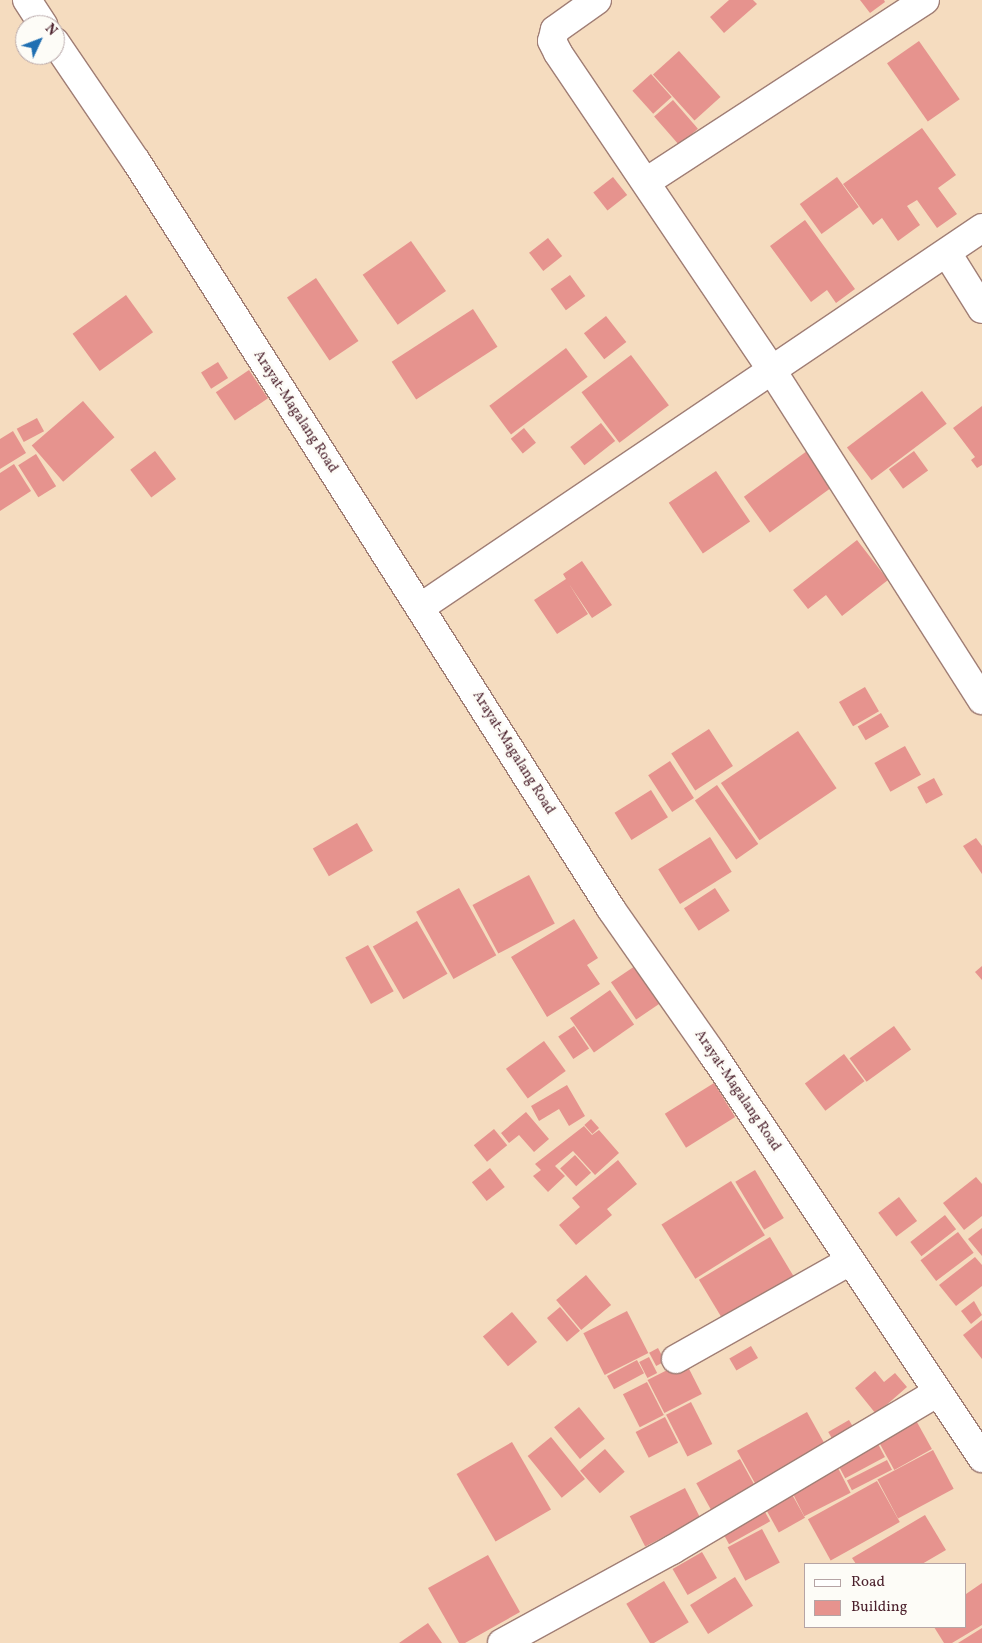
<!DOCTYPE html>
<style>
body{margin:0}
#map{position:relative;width:982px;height:1643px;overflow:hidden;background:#f5dcbf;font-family:Vollkorn,serif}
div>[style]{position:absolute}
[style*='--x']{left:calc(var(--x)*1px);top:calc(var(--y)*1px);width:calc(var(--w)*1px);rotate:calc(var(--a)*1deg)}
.building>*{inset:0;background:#e6938e;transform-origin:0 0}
.roads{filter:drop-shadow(1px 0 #a07e75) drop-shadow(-1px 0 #a07e75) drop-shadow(0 1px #a07e75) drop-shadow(0 -1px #a07e75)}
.minor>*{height:28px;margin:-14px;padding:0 14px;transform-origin:14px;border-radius:14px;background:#fff}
.major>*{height:28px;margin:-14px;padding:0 14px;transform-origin:14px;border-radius:14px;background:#fff}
span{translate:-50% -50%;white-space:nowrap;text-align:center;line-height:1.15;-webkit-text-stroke:5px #fdfcf7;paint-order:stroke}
.street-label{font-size:14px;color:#4a1f2b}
.legend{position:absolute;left:804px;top:1563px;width:162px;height:65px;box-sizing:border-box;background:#fdfcf7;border:1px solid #b5a4a5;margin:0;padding:6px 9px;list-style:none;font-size:15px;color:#4a1f2b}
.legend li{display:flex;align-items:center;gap:10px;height:25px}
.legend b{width:25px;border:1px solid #b5a4a5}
.north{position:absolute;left:15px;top:15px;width:50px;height:50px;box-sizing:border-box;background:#fdfcf7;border:1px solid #b5a4a5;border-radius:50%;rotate:47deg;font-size:14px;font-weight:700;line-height:20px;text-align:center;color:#4a1f2b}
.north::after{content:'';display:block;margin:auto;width:18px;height:22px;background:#1f6fb2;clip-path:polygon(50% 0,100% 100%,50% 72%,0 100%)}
</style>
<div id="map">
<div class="building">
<div style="clip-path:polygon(729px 0,753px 0,757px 4px,724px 33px,710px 17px)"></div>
<div style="clip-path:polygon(860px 0,884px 0,885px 2px,870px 13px)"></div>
<div style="left:919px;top:41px;width:71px;height:39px;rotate:55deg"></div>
<div style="left:679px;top:51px;width:62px;height:35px;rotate:48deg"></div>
<div style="left:651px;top:74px;width:31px;height:25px;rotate:48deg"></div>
<div style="left:673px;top:100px;width:38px;height:25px;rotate:49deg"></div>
<div style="clip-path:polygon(922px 128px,956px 175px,938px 188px,957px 214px,937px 228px,917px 200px,907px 206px,920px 225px,898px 241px,882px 218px,873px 225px,843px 184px)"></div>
<div style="left:613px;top:177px;width:23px;height:25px;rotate:52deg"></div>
<div style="left:837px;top:177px;width:37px;height:46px;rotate:54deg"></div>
<div style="clip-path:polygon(805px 220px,855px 289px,836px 303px,827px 290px,811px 302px,770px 246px)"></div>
<div style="left:548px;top:238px;width:23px;height:24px;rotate:52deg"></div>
<div style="left:411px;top:241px;width:61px;height:59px;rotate:55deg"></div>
<div style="left:570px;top:275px;width:26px;height:24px;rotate:54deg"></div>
<div style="left:316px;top:278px;width:76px;height:35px;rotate:56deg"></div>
<div style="left:126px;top:295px;width:46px;height:66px;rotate:54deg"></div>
<div style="left:473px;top:309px;width:45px;height:97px;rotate:57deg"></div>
<div style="left:606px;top:316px;width:33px;height:28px;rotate:52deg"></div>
<div style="left:566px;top:348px;width:36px;height:96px;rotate:53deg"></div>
<div style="left:631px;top:355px;width:63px;height:62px;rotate:53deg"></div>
<div style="left:218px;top:362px;width:19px;height:20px;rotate:58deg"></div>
<div style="left:249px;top:370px;width:34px;height:40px;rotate:56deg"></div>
<div style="left:922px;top:391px;width:41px;height:94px;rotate:53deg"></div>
<div style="left:83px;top:401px;width:48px;height:68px;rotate:49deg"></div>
<div style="clip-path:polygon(982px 406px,982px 465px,977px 468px,971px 460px,975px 457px,953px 428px)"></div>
<div style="left:37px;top:418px;width:15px;height:23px;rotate:62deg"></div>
<div style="left:601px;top:423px;width:23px;height:39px;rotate:52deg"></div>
<div style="left:524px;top:428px;width:19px;height:17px;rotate:51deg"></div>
<div style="clip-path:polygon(13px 431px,26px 453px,0 469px,0 439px)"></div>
<div style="left:155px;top:451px;width:35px;height:31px;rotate:53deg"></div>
<div style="left:807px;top:451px;width:44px;height:78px;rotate:54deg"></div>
<div style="left:914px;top:451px;width:24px;height:31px;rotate:54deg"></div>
<div style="left:36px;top:454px;width:38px;height:21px;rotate:58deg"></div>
<div style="clip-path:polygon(14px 464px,31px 491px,0 511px,0 473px)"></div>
<div style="left:716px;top:471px;width:61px;height:57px;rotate:56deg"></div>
<div style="clip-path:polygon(857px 540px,888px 580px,842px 616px,826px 595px,808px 609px,793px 590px)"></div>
<div style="clip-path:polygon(582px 561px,612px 605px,592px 618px,569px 584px,588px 614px,557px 634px,534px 600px,566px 579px,563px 574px)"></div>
<div style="left:865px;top:687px;width:28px;height:30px;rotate:60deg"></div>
<div style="left:881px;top:713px;width:16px;height:27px;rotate:60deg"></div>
<div style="left:709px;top:729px;width:44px;height:45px;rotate:57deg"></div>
<div style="left:798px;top:731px;width:69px;height:93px;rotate:56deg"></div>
<div style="left:905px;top:746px;width:33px;height:35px;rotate:61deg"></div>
<div style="left:670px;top:761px;width:44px;height:26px;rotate:57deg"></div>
<div style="left:934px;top:778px;width:19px;height:19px;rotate:62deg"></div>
<div style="left:717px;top:785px;width:72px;height:27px;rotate:55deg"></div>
<div style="left:651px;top:790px;width:32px;height:43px;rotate:58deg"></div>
<div style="left:357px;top:823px;width:32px;height:51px;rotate:60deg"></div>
<div style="left:710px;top:837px;width:41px;height:61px;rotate:58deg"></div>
<div style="clip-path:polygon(976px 838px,982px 846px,982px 874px,963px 846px)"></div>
<div style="left:529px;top:875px;width:55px;height:64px;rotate:62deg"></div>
<div style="left:459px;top:888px;width:77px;height:49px;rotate:61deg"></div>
<div style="left:715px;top:888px;width:27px;height:37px;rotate:57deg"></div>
<div style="clip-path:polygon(574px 919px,598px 958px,587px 965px,600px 984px,547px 1017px,511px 957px)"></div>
<div style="left:417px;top:921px;width:61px;height:51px;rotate:60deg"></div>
<div style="left:368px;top:945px;width:53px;height:26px;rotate:61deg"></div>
<div style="left:635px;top:966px;width:45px;height:29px;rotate:56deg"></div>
<div style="clip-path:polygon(982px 966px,982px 980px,975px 972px)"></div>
<div style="left:610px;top:990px;width:42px;height:49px;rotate:55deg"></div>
<div style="left:574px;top:1026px;width:27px;height:19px;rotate:56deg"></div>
<div style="left:894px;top:1026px;width:29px;height:55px;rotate:54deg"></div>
<div style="left:544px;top:1041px;width:37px;height:47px;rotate:54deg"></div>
<div style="left:844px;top:1054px;width:34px;height:49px;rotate:53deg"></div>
<div style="left:714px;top:1083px;width:40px;height:58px;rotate:58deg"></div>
<div style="clip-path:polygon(567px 1085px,585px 1116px,569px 1126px,559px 1109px,539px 1121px,531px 1106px)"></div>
<div style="clip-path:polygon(526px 1112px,549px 1139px,534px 1152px,519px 1135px,509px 1143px,501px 1133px)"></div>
<div style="left:591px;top:1119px;width:12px;height:9px;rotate:48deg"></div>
<div style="clip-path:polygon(584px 1126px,592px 1135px,599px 1130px,619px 1153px,595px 1175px,573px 1151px,555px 1166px,565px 1176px,548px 1192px,533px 1176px,541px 1170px,535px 1164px)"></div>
<div style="left:494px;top:1129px;width:21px;height:26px;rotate:51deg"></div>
<div style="left:575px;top:1155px;width:24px;height:20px;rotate:48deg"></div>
<div style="clip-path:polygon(618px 1160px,637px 1184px,607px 1209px,612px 1215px,576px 1245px,559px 1225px,580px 1207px,572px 1198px)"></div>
<div style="left:490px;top:1168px;width:24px;height:23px;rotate:52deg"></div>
<div style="left:755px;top:1170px;width:56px;height:23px;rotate:59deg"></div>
<div style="clip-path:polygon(976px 1177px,982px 1184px,982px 1216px,964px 1230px,943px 1203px)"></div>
<div style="left:731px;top:1181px;width:64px;height:82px;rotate:58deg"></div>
<div style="left:899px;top:1197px;width:30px;height:26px;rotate:53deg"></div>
<div style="left:945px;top:1215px;width:18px;height:44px;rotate:52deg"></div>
<div style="clip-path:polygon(982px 1228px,982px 1256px,968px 1239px)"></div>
<div style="left:958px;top:1232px;width:26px;height:47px;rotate:53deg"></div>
<div style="left:770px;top:1237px;width:50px;height:83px;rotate:59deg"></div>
<div style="clip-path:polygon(975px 1257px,982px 1265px,982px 1286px,956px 1306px,939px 1285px)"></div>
<div style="left:586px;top:1275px;width:39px;height:39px;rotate:50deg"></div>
<div style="clip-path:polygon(974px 1301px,982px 1315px,971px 1324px,961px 1311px)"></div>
<div style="left:560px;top:1307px;width:31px;height:17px;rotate:50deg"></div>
<div style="left:627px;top:1311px;width:47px;height:49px;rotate:63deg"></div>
<div style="left:512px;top:1312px;width:39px;height:38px;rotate:50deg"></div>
<div style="clip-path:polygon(982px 1320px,982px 1359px,963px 1335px)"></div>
<div style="left:751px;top:1346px;width:14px;height:25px;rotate:60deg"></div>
<div style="left:658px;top:1348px;width:15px;height:10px;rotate:62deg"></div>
<div style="left:649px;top:1357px;width:18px;height:11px;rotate:63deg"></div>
<div style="left:637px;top:1360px;width:15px;height:34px;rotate:62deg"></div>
<div style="left:685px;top:1361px;width:37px;height:42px;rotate:63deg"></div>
<div style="clip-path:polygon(875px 1371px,884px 1382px,895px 1373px,907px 1387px,876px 1414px,855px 1388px)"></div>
<div style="left:647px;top:1382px;width:37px;height:27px;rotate:63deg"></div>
<div style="left:691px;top:1402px;width:47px;height:28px;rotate:63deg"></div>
<div style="left:579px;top:1407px;width:41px;height:32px;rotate:51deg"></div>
<div style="left:807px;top:1412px;width:45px;height:80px;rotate:61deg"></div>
<div style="left:913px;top:1415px;width:39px;height:43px;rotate:61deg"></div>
<div style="left:665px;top:1417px;width:29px;height:33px;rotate:63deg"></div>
<div style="left:849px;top:1420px;width:16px;height:24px;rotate:60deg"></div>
<div style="left:551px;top:1437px;width:54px;height:30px;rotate:51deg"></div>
<div style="left:512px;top:1442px;width:78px;height:64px;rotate:60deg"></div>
<div style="left:877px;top:1442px;width:17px;height:45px;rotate:62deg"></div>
<div style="left:605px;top:1449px;width:30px;height:33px;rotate:49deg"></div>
<div style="left:933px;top:1450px;width:44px;height:63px;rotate:62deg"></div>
<div style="left:740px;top:1459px;width:35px;height:50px;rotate:61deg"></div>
<div style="left:887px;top:1460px;width:11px;height:45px;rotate:63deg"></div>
<div style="left:837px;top:1466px;width:30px;height:52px;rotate:63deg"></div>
<div style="left:877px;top:1481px;width:47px;height:79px;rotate:61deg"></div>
<div style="left:685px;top:1488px;width:34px;height:62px;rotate:63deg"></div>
<div style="left:789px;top:1489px;width:33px;height:30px;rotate:61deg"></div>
<div style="left:760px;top:1503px;width:21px;height:47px;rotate:61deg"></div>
<div style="clip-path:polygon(925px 1515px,946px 1550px,922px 1564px,856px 1564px,852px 1558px)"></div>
<div style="left:762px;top:1529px;width:38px;height:39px;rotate:62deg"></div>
<div style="left:702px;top:1552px;width:30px;height:34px;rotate:60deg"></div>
<div style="clip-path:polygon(488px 1555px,520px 1612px,465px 1643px,459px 1643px,428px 1588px)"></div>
<div style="left:735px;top:1577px;width:34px;height:53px;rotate:58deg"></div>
<div style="left:664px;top:1581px;width:48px;height:44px;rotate:59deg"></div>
<div style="clip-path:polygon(982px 1583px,982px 1625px,952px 1643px,944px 1643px,934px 1627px,966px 1627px,966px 1594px)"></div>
<div style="clip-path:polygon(428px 1623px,442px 1643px,399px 1643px)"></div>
<div style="clip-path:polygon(982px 1628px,982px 1643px,958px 1643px)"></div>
</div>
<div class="roads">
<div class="minor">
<div style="--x:597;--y:0;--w:52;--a:144.5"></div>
<div style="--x:555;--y:30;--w:11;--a:105"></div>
<div style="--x:552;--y:41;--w:13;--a:63"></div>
<div style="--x:558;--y:53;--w:385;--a:56"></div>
<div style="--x:773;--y:372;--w:389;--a:57.5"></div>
<div style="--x:646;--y:182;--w:333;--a:-33.1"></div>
<div style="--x:947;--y:253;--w:66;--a:58"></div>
<div style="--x:421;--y:607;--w:677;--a:-34.04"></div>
<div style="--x:676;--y:1359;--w:200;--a:-29.4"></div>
<div style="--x:502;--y:1643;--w:194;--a:-28.7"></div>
<div style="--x:672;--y:1550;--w:307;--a:-30.7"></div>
</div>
<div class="major">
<div style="--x:27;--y:0;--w:30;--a:57"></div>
<div style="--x:55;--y:42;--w:144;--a:55.8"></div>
<div style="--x:136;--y:161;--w:886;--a:57.58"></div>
<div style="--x:611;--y:909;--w:176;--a:55"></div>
<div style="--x:712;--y:1053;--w:487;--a:56.3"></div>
</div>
</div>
<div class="street-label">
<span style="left:295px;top:412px;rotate:57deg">Arayat-Magalang Road</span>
<span style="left:513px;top:753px;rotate:58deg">Arayat-Magalang Road</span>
<span style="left:737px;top:1091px;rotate:56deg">Arayat-Magalang Road</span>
</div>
<ul class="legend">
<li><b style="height:6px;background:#fff"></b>Road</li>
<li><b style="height:14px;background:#e6938e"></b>Building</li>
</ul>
<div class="north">N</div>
</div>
